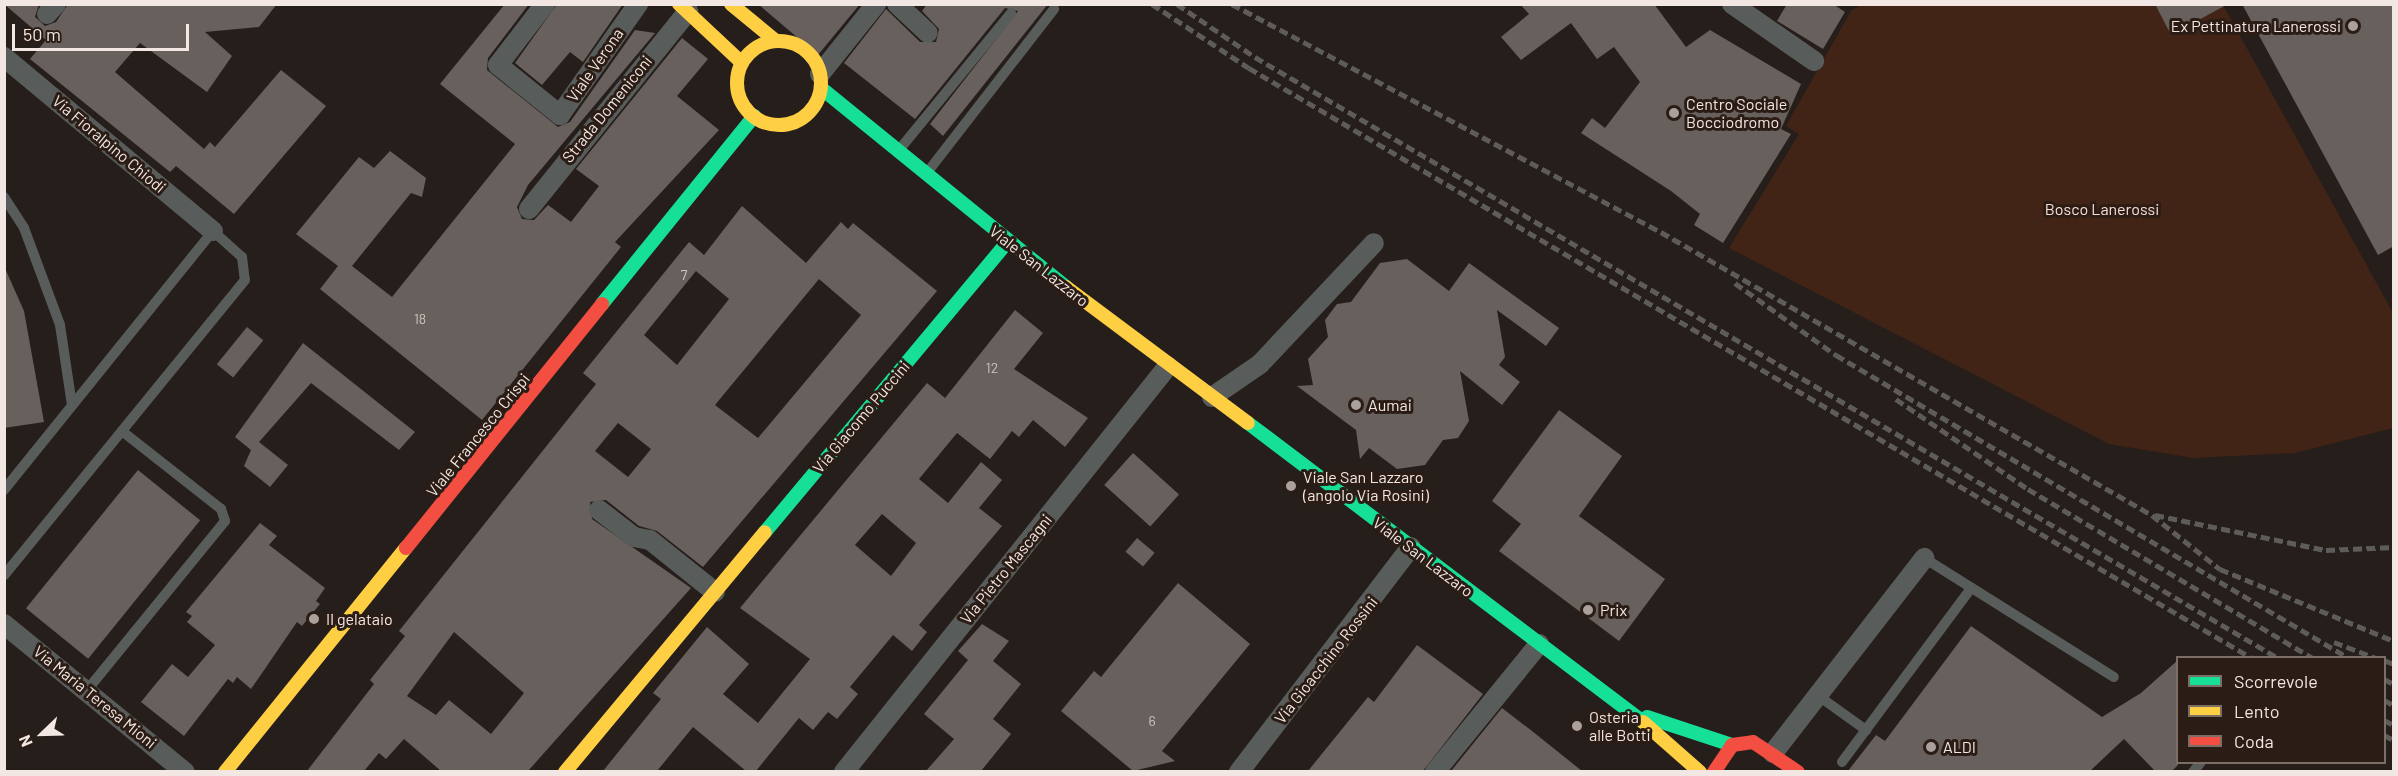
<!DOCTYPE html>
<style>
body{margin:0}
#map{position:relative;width:2398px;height:776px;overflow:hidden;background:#261e1a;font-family:Barlow,sans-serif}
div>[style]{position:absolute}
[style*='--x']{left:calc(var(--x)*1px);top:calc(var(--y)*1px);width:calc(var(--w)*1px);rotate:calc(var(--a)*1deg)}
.green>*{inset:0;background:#412416}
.building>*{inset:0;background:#67605d;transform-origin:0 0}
.lane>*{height:10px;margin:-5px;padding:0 5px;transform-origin:5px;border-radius:5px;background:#585d5b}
.street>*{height:20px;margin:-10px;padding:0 10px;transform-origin:10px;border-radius:10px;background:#585d5b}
.fast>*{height:14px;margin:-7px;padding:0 7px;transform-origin:7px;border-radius:7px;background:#16e098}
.slow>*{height:14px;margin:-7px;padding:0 7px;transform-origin:7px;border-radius:7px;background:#ffcf43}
.slow>.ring{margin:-7px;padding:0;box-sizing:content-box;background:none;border:14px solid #ffcf43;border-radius:50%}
.jam>*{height:14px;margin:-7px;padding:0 7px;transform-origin:7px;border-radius:7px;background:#f24e42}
.rail>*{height:4.5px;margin-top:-2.25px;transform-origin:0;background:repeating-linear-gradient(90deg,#5d5c5a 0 9px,transparent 0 13.5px)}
.dots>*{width:16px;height:16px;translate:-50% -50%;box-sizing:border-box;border:3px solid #2b1d15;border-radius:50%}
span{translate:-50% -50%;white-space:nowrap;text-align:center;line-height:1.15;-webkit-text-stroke:6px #2b1d15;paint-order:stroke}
.number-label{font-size:14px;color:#cfc5c1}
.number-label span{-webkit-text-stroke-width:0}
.poi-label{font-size:16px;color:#f2e7e2}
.right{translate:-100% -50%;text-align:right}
.left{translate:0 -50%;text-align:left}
.street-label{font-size:16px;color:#f2e7e2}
.park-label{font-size:16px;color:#faddd0}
.frame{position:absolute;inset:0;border:6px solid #f2e7e2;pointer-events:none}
.legend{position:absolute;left:2176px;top:656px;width:210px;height:108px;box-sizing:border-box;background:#2b1d15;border:2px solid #7b6e67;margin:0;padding:8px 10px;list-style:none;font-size:18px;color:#f2e7e2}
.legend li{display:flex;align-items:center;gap:12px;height:30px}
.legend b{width:30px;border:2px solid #7b6e67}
.north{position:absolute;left:12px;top:704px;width:60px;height:60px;-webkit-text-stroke:4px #2b1d15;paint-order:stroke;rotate:247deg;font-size:16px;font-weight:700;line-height:24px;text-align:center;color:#f2e7e2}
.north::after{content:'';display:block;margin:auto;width:21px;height:27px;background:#f2e7e2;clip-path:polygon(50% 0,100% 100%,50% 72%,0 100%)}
.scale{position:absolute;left:12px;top:24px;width:177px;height:27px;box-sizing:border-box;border:3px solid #f2e7e2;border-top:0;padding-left:8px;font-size:18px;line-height:21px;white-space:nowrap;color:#f2e7e2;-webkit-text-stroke:4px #2b1d15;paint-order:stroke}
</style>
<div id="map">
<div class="green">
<div style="clip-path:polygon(1861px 5px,2223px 5px,2393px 313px,2393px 428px,2295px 453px,2194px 458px,2109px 444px,1729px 248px,1799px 134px,1786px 126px,1851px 11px)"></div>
</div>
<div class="building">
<div style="clip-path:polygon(4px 4px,39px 4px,35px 17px,45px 26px,56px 22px,68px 4px,277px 4px,259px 27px,205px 32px,232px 56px,207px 92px,140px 43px,115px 72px,204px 149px,210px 142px,215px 147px,281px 70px,326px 106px,234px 214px,176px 166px,170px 172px,30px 59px,46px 40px)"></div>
<div style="clip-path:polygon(505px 4px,529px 4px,488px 58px,487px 70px,558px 127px,570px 122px,635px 30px,655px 33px,528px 185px,517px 207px,522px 219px,534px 220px,548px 205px,571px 222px,599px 186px,576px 169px,682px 38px,708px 59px,677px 96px,719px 130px,615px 242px,621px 247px,482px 420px,320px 289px,338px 266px,296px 234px,359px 157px,374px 168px,390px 151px,426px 178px,422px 197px,411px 193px,352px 266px,392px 297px,515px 144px,440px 84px)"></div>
<div style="clip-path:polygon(557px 4px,623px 4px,583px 62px,570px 52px,542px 85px,515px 63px)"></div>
<div style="clip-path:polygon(758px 4px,860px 4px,818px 55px)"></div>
<div style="clip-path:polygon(927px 4px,1048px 4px,943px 136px,930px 124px,1018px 11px,1005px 8px,915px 119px,844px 63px,886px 9px,920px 42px,936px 42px,939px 29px,922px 11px)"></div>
<div style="clip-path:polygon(1520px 4px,1654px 4px,1686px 47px,1710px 30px,1801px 84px,1781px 129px,1791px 134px,1723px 243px,1694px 225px,1700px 214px,1671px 191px,1581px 133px,1592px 118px,1605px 128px,1640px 82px,1614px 47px,1597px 59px,1571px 23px,1521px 60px,1501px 37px,1529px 14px)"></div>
<div style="clip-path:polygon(1787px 4px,1833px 4px,1845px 12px,1823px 49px,1777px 21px)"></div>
<div style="clip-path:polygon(2155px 4px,2228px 4px,2171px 35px)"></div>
<div style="clip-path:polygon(2242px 4px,2394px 4px,2394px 246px,2378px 255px)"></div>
<div style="clip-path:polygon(evenodd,742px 206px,806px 263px,841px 222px,848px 229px,853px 223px,937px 291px,703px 567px,657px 531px,639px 526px,606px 500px,590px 502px,592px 519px,691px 588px,528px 771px,441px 771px,404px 739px,386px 759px,379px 753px,364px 771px,307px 771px,374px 684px,370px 680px,405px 636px,399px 631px,596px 384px,583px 373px,689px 242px,704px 255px,742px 206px,696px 271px,729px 299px,677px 365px,644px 335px,696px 271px,742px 206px,819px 279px,861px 315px,758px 438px,715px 405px,819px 279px,742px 206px,618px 423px,651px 449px,628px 477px,595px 451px,618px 423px,742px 206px,454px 632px,524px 693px,491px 734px,449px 700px,436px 715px,407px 696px,454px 632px)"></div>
<div style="clip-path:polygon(1407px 259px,1449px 291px,1469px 263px,1559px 328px,1546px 346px,1497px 310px,1505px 357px,1499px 365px,1520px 382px,1502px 405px,1460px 371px,1469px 421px,1458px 438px,1443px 440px,1425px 465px,1397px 469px,1369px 448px,1360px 459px,1356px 430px,1297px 386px,1313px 385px,1308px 359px,1328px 337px,1325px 320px,1337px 304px,1351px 302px,1380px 263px)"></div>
<div style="clip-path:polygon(4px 266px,24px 311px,44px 422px,4px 428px)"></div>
<div style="clip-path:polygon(evenodd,1015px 310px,1043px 333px,1014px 369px,1088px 418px,1065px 447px,1033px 420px,1019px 437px,1012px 431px,990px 459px,957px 433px,919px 479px,948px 503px,981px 462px,1002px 480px,979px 508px,1002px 526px,919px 625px,927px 632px,912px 651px,893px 635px,850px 687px,858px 694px,837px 719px,828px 712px,813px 730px,799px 718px,756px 771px,746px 771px,693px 727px,657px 771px,603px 771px,661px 699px,653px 693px,707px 627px,749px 664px,723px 694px,758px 723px,810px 659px,740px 608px,927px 383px,945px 398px,1015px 310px,882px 514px,916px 543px,891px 576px,855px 545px,882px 514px)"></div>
<div style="left:247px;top:327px;width:21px;height:48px;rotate:39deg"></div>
<div style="clip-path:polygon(303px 343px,415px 432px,399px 450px,311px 383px,259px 442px,288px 465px,270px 487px,244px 466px,251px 450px,235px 437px)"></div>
<div style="clip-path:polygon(1559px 410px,1622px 456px,1579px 516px,1665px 579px,1619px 641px,1499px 551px,1521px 524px,1492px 501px)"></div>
<div style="left:1133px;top:453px;width:62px;height:43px;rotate:42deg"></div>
<div style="left:138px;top:470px;width:80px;height:178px;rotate:39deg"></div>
<div style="clip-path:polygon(260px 523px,277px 536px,269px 545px,325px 588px,316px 601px,320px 604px,302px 626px,297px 622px,251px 689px,237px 677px,233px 683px,228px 679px,184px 736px,141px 702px,172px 664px,188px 677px,215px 645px,187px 622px,192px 616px,186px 612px)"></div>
<div style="left:1137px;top:538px;width:23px;height:18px;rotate:40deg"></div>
<div style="clip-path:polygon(1178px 583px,1250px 644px,1162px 751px,1175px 761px,1133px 771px,1061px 711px,1094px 671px,1101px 677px)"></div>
<div style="clip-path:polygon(982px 624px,1009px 641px,993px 661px,1021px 684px,993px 719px,1011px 734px,981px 771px,926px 771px,954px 739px,924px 714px,968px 660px,958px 651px)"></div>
<div style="clip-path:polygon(1971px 626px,2102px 717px,2141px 693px,2178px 660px,2178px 765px,2172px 771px,2155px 771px,2124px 739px,2090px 771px,1848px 771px,1876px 735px,1885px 741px)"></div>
<div style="clip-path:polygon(1417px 645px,1483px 694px,1423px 771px,1308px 771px,1368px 697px,1374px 702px)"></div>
<div style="clip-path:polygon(1502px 708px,1532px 731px,1582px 771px,1451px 771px)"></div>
</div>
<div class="lane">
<div style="--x:899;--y:150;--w:177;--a:-50.7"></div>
<div style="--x:926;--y:174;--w:209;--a:-52.2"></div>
<div style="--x:4;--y:197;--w:37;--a:57"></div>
<div style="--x:24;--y:228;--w:103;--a:69.6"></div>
<div style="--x:60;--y:325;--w:81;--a:81.5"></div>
<div style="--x:4;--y:490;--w:333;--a:-51.1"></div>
<div style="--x:213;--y:231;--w:39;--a:42"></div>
<div style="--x:242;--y:257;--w:23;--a:83"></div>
<div style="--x:245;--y:280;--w:381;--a:129.2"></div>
<div style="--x:1924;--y:558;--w:224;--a:32.1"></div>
<div style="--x:88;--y:689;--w:217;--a:-50.8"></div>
<div style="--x:225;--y:521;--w:13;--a:-108"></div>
<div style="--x:221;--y:509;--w:126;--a:-141.8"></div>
<div style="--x:1820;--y:697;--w:57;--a:35.7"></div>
<div style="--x:1842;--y:762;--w:217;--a:-53.4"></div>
<div style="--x:2193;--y:772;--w:13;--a:-51"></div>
</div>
<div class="street">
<div style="--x:545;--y:4;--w:77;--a:127.6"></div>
<div style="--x:498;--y:65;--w:80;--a:38.9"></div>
<div style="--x:560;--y:115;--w:136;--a:-54.9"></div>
<div style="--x:897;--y:4;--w:42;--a:43.1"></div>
<div style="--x:1732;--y:4;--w:100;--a:34.8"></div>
<div style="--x:47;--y:14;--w:13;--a:-48"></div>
<div style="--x:4;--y:57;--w:272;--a:39.8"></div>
<div style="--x:820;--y:74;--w:90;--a:-51.3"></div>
<div style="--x:529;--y:209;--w:254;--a:-51.2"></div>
<div style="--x:1212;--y:397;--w:58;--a:-34.5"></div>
<div style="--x:1260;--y:364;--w:166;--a:-46.7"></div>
<div style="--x:599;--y:510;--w:44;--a:37.6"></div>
<div style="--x:634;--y:537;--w:16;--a:11"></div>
<div style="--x:650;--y:540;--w:83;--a:38.7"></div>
<div style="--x:4;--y:624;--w:234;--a:39.3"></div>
<div style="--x:1773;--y:753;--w:247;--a:-52.2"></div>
<div style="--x:844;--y:772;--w:519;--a:-51.41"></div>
<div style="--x:1239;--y:772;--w:283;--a:-52.6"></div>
<div style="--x:1435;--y:772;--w:165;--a:-50.9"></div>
</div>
<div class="fast">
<div style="--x:821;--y:88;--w:316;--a:39.1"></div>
<div style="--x:602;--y:304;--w:242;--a:-51"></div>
<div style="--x:1248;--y:423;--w:495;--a:37.1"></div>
<div style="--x:765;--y:532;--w:377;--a:-50.1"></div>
<div style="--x:1647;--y:717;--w:89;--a:18.2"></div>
</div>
<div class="slow">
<div style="--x:679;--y:4;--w:86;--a:43.1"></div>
<div style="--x:731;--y:4;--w:58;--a:39.4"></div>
<div class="ring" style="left:737px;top:41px;width:70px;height:70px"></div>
<div style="--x:1066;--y:287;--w:227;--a:36.8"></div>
<div style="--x:1643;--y:722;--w:76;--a:41.3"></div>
<div style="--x:225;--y:772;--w:288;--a:-51.1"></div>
<div style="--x:565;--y:772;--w:312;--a:-50.2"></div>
</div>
<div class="jam">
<div style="--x:406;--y:548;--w:313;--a:-51.2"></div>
<div style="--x:1714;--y:772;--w:32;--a:-56"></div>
<div style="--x:1732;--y:745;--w:21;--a:-8"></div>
<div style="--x:1753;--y:742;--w:54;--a:33.7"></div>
</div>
<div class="rail">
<div style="--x:1152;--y:4;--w:116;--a:33.4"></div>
<div style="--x:1249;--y:68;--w:1164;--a:30.47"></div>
<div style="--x:1177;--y:4;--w:94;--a:34.2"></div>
<div style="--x:1255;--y:57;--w:1186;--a:30.43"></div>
<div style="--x:1232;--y:4;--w:486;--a:28"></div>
<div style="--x:1661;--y:232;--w:567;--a:29.96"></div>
<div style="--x:2152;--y:515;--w:87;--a:38.5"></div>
<div style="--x:2220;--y:569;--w:188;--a:22.5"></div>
<div style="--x:1735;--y:283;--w:124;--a:35.5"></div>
<div style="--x:1836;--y:355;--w:596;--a:30.57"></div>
<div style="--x:1896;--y:399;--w:160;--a:34.3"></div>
<div style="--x:2028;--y:489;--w:331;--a:30.7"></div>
<div style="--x:2155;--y:515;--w:175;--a:11.6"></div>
<div style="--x:2326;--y:550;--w:68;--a:-2.5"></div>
<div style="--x:2334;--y:642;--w:45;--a:20.9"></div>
<div style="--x:2384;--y:660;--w:11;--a:22"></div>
<div style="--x:2384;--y:679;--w:11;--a:27"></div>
<div style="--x:2384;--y:700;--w:11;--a:27"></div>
<div style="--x:2384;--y:720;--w:11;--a:27"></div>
<div style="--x:2384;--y:735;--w:11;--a:27"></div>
</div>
<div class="dots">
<div style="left:2353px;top:26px;background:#aba19c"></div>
<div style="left:1674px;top:113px;background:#aba19c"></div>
<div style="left:1356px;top:405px;background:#aba19c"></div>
<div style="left:1291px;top:486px;background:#aba19c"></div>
<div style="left:1588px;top:610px;background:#aba19c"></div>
<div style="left:314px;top:619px;background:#aba19c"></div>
<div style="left:1577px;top:726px;background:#aba19c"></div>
<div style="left:1931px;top:747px;background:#aba19c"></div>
</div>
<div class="number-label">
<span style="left:684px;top:275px">7</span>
<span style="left:420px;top:319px">18</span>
<span style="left:992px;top:368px">12</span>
<span style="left:1152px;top:721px">6</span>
</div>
<div class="poi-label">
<span class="right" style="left:2341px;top:26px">Ex Pettinatura Lanerossi</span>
<span class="left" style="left:1686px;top:113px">Centro Sociale<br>Bocciodromo</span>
<span class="left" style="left:1368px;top:405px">Aumai</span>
<span class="left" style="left:1303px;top:486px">Viale San Lazzaro<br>(angolo Via Rosini)</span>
<span class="left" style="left:1600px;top:610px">Prix</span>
<span class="left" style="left:326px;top:619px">Il gelataio</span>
<span class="left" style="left:1589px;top:726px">Osteria<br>alle Botti</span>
<span class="left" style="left:1943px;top:747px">ALDI</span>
</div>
<div class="street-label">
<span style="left:595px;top:65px;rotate:-55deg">Viale Verona</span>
<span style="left:607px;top:109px;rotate:-51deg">Strada Domeniconi</span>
<span style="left:109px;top:144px;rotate:40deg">Via Fioralpino Chiodi</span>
<span style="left:1039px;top:266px;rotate:38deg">Viale San Lazzaro</span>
<span style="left:861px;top:417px;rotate:-50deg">Via Giacomo Puccini</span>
<span style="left:478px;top:435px;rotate:-51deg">Viale Francesco Crispi</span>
<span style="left:1423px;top:557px;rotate:37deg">Viale San Lazzaro</span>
<span style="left:1006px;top:569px;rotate:-51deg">Via Pietro Mascagni</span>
<span style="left:1326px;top:660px;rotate:-52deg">Via Gioacchino Rossini</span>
<span style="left:95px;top:697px;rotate:39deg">Via Maria Teresa Mioni</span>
</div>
<div class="park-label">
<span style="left:2102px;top:209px">Bosco Lanerossi</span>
</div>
<div class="frame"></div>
<ul class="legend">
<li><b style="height:8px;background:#16e098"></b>Scorrevole</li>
<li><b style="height:8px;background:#ffcf43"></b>Lento</li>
<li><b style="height:8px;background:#f24e42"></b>Coda</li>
</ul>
<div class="north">N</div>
<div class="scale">50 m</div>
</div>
